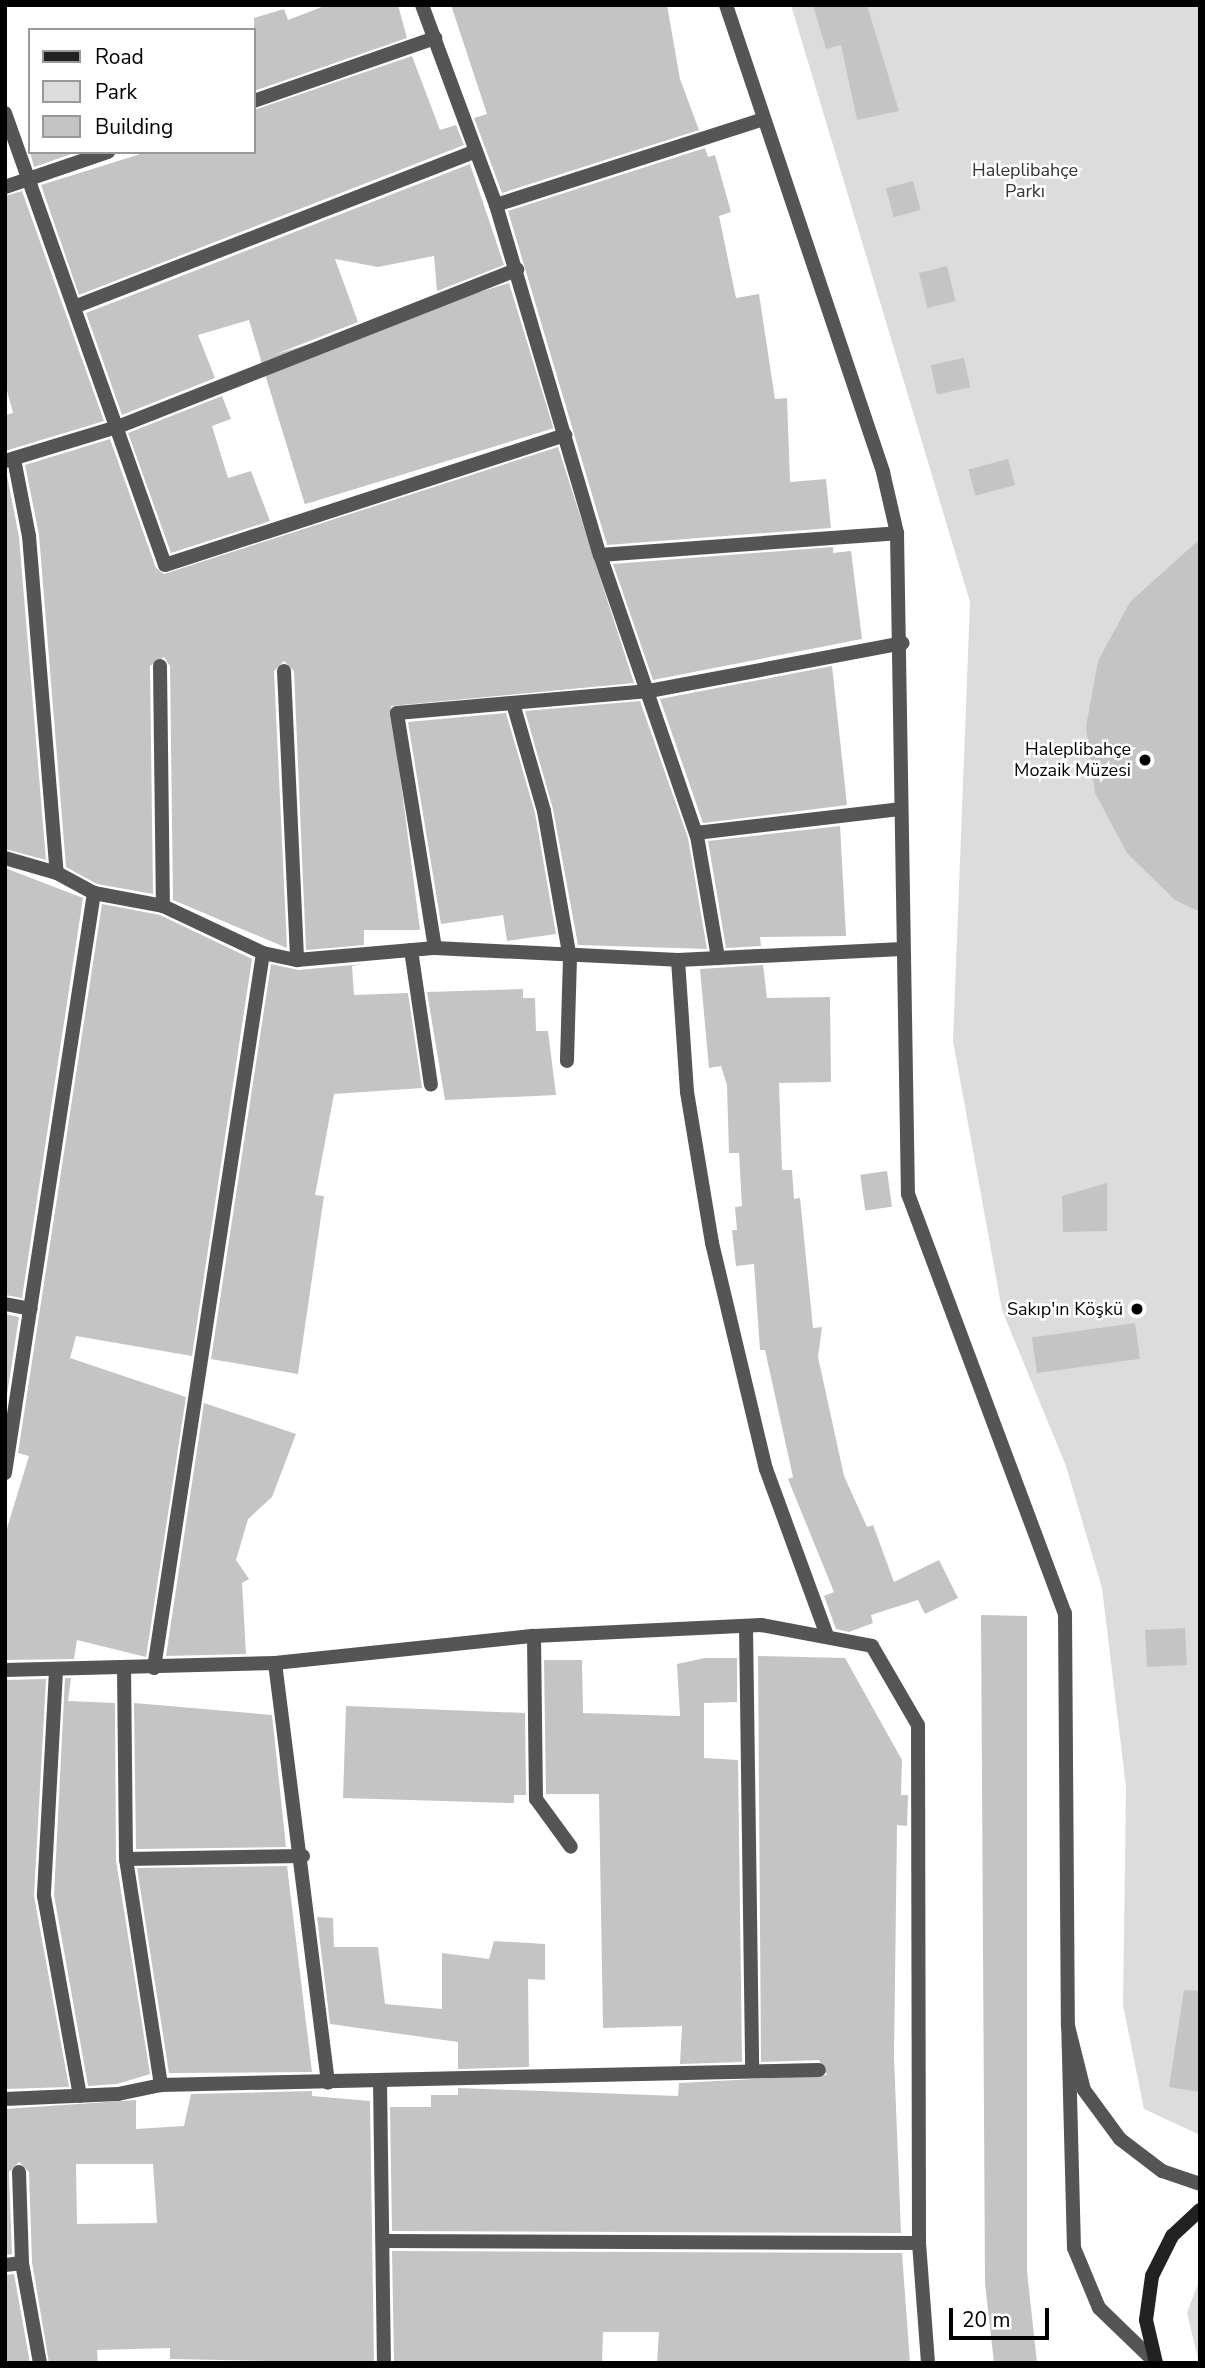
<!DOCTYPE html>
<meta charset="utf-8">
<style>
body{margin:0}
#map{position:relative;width:1205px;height:2368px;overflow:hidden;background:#fff;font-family:"Nunito Sans",sans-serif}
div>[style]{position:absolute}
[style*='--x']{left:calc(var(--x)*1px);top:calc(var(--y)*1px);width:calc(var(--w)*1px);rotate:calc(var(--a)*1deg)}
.green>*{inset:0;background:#dcdcdc}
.building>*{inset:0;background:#c4c4c4;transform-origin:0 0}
.service>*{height:14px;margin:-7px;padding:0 7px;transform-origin:7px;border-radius:7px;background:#555}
.minor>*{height:14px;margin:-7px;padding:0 7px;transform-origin:7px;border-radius:7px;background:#555}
.tertiary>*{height:14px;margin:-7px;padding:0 7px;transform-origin:7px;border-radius:7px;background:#555}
.secondary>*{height:14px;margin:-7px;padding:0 7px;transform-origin:7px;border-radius:7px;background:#222}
.dots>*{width:19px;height:19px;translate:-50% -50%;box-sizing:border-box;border:4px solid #fff;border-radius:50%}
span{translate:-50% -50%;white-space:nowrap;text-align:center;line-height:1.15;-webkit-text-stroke:5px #fff;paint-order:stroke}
.park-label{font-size:18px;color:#333}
.poi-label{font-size:18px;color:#000}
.right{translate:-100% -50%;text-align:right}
.frame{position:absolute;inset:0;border:7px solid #000;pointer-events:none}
.legend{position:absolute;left:28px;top:28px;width:228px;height:126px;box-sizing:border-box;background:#fff;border:2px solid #999;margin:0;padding:9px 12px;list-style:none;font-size:21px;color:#000}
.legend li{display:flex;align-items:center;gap:14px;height:35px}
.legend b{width:35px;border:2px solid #999}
.scale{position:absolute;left:949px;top:2308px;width:100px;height:32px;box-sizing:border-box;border:4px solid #000;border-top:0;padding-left:9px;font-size:21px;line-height:24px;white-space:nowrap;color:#000;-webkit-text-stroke:5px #fff;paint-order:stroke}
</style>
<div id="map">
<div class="green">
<div style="clip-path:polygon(791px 5px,1200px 5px,1200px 2135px,1144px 2109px,1123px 2005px,1126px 1787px,1102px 1588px,1066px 1466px,1002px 1310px,953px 1041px,970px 602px)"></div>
<div style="clip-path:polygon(1200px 2278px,1200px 2363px,1199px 2363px,1187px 2313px)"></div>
</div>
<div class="building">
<div style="clip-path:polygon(327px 5px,398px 5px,407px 38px,254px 91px,254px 18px,284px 9px,288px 20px)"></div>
<div style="clip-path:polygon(451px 5px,667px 5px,680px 79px,699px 130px,502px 193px,474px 118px,487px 114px)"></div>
<div style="clip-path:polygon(813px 5px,867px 5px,899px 111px,857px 120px,841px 45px,826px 49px)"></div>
<div style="clip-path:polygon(412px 56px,440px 130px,456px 125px,464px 145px,79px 295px,41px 185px,147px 152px,254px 152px,254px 110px)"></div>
<div style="clip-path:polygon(705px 148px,708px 157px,715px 155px,731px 212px,719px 216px,736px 298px,759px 294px,775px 399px,787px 398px,790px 482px,826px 479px,831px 528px,607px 545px,508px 211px)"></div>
<div style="clip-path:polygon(30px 152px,77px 152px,34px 167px)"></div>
<div style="clip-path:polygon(470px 164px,504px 265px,437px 291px,434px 256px,378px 267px,335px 259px,358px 322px,261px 360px,249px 320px,198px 335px,215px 378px,122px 415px,86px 313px)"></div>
<div style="left:913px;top:181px;width:30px;height:28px;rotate:75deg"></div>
<div style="clip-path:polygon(22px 191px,104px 421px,5px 451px,5px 415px,13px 413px,5px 383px,5px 196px)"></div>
<div style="left:947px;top:266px;width:36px;height:29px;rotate:76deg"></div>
<div style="left:509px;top:283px;width:152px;height:260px;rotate:73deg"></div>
<div style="left:964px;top:358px;width:30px;height:34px;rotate:78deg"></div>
<div style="clip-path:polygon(222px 396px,231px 419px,212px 426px,228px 478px,251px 471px,270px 521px,171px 553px,128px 433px)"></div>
<div style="clip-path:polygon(110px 439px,156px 568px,164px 574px,558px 447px,634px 683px,391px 706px,420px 930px,364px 930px,364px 945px,306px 950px,294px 671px,284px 661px,274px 671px,287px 948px,173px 900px,170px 666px,164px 657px,150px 666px,153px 894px,97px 884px,66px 867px,39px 535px,25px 465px)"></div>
<div style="left:1008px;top:459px;width:27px;height:41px;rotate:75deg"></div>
<div style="clip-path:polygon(6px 470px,19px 537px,46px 860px,5px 849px)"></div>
<div style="clip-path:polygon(1200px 539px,1200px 912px,1175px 900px,1127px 853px,1095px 793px,1086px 727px,1098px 661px,1130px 602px)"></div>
<div style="clip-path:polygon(833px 547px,833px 553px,851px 551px,862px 639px,653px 680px,613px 564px)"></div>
<div style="clip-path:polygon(832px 666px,847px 805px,703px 823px,660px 699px)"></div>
<div style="clip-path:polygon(640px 701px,688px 838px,707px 949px,578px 945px,553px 809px,525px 711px)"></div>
<div style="clip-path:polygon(506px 713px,535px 813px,556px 934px,507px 941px,503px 915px,441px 924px,408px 722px)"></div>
<div style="clip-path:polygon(840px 826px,846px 936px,760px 937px,761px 946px,726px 948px,708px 841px)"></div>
<div style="clip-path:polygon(5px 868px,83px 898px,22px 1298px,5px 1295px)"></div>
<div style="clip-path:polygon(102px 904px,160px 915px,252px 959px,192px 1356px,76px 1336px,70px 1358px,186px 1397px,146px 1657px,77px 1640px,74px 1659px,5px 1660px,5px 1535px,29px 1456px,18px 1453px)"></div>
<div style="clip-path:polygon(271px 964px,298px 970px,364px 964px,352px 966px,354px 995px,408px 993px,422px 1088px,334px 1094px,315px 1195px,324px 1196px,298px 1374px,211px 1359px)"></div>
<div style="clip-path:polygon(763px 965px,767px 998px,830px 997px,831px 1082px,779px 1083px,782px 1170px,792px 1170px,794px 1199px,800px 1198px,813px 1328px,822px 1327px,818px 1357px,844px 1476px,867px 1527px,873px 1525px,894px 1582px,939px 1560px,958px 1598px,925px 1614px,918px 1600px,871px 1615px,873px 1623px,849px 1632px,836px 1629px,824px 1596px,834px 1592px,788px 1479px,793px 1477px,765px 1350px,760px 1350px,754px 1264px,736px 1266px,732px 1230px,737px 1230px,735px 1207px,742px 1206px,739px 1153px,729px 1153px,727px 1085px,721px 1066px,709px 1068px,700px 969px)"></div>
<div style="clip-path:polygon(523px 989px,523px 998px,535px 998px,536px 1031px,548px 1031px,556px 1095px,445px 1100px,427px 992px)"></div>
<div style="left:887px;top:1171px;width:36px;height:27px;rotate:82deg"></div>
<div style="clip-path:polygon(1107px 1183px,1107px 1231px,1063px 1232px,1062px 1196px)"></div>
<div style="clip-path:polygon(5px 1314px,19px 1317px,5px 1408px)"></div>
<div style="left:1135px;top:1323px;width:36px;height:104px;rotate:82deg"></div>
<div style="clip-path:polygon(204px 1403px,296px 1434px,272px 1497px,248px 1519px,236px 1560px,249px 1579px,242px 1583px,246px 1654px,166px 1656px)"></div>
<div style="clip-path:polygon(981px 1615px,1027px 1616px,1027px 2271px,1037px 2363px,994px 2363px,985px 2283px)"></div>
<div style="left:1185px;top:1628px;width:37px;height:40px;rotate:87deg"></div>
<div style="clip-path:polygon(758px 1656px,845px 1658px,902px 1760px,901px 1795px,908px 1795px,907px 1826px,897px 1825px,894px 2057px,901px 2233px,392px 2231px,390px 2107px,431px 2107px,431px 2095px,458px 2095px,458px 2088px,678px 2096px,679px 2083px,827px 2075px,819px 2060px,761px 2062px)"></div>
<div style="clip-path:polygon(705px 1658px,737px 1658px,737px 1702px,704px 1703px,704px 1758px,738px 1760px,742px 2062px,680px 2064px,682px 2026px,603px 2028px,599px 1794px,546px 1794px,544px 1660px,582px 1660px,583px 1713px,680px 1716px,677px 1664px)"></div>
<div style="clip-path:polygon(65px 1678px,71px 1678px,68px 1701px,115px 1703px,116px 1860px,150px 2074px,117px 2084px,88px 2086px,54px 1895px)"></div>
<div style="clip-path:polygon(46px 1679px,34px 1896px,69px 2087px,5px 2089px,5px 1680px)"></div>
<div style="clip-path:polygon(134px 1703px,272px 1715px,286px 1847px,136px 1849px)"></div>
<div style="clip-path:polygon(346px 1706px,525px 1713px,526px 1795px,514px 1795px,514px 1803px,343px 1798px)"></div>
<div style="clip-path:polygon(287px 1866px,312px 2072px,169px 2073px,137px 1868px)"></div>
<div style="clip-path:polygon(317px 1917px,333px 1918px,334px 1947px,378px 1947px,385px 2004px,442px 2009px,442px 1953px,489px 1959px,494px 1941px,545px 1944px,545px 1980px,528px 1979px,529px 2067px,458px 2069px,458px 2042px,330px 2024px)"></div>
<div style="clip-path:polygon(1184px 1990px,1200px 1991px,1200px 2092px,1169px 2087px)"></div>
<div style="clip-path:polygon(evenodd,312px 2091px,312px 2096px,370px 2101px,374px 2363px,170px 2359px,170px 2348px,97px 2350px,98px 2363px,49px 2363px,32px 2262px,29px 2172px,19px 2162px,9px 2172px,12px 2254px,5px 2255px,5px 2109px,136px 2100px,136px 2129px,184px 2126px,191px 2094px,312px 2091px,76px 2164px,153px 2164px,157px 2223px,77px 2224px,76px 2164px)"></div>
<div style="clip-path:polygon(392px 2251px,902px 2253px,910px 2363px,657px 2363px,659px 2332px,603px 2332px,602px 2363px,394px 2361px)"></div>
<div style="clip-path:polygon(14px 2274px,30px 2363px,5px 2363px,5px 2275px)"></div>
</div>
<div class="service">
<div style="--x:534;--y:1636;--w:163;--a:89.3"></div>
<div style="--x:536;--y:1799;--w:59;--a:53.9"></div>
<div style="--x:126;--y:1859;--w:177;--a:-1"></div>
</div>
<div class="minor">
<div style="--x:254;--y:101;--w:192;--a:-19.2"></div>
<div style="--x:5;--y:113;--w:479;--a:70.5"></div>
<div style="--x:165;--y:565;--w:421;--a:-18"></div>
<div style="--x:5;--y:187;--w:109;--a:-18.8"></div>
<div style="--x:496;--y:205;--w:281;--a:-17.8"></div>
<div style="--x:74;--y:307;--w:431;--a:-21.2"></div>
<div style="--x:14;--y:459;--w:78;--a:79"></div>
<div style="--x:29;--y:536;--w:338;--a:85.3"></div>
<div style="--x:5;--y:461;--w:120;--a:-16.9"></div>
<div style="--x:120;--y:426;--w:427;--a:-21.5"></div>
<div style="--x:600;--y:555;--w:298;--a:-4.2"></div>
<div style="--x:160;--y:666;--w:240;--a:89.3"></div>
<div style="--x:284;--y:671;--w:289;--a:87.4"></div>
<div style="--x:514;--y:707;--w:108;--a:73.9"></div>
<div style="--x:544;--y:811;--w:149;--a:80"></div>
<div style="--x:570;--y:958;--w:103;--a:91.7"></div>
<div style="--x:696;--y:833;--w:205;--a:-6.7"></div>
<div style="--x:435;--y:948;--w:238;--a:-99.2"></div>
<div style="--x:397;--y:713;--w:253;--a:-5"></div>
<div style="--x:649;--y:691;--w:258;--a:-10.7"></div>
<div style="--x:411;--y:950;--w:136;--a:81.6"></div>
<div style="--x:678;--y:960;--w:132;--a:86.1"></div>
<div style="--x:687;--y:1092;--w:153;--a:80.6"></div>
<div style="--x:712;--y:1243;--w:232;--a:76.6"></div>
<div style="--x:766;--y:1469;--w:178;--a:69.9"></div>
<div style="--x:5;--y:1304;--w:26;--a:11"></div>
<div style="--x:5;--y:1473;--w:587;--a:-81.28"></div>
<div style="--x:746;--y:1626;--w:445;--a:89.2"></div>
<div style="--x:275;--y:1663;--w:423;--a:82.8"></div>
<div style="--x:124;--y:1667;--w:192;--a:89.4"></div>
<div style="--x:126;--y:1859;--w:229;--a:81.2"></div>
<div style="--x:154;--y:1668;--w:723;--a:-81.33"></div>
<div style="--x:56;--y:1671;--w:225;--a:93.1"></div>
<div style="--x:44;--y:1896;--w:203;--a:79.8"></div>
<div style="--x:380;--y:2081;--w:282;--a:89.2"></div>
<div style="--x:5;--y:2099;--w:113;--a:-2.5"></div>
<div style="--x:118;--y:2094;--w:44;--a:-11.8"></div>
<div style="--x:161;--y:2085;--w:658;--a:-1.31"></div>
<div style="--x:19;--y:2172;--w:91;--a:88.1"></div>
<div style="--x:22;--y:2263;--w:102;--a:79.8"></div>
<div style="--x:383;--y:2241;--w:536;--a:0.21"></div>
<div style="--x:5;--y:2265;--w:17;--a:-7"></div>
</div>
<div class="tertiary">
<div style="--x:422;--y:5;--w:213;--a:69.7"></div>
<div style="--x:496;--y:205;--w:365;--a:73.5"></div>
<div style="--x:600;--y:555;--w:297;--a:71"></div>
<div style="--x:697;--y:836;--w:124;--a:80.2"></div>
<div style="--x:726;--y:5;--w:493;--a:71.4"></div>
<div style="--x:883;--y:472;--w:63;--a:77.1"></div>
<div style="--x:897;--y:533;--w:661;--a:89.05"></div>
<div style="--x:908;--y:1194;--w:447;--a:69.5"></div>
<div style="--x:1065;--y:1613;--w:413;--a:89.6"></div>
<div style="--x:5;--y:858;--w:54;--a:16.1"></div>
<div style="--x:57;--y:873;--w:42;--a:28.4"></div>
<div style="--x:94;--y:893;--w:70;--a:10.7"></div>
<div style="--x:163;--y:906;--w:110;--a:25.2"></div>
<div style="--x:263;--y:953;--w:35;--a:12"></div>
<div style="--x:297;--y:960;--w:139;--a:-5"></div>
<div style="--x:435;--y:948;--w:243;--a:2.8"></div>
<div style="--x:678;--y:960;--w:224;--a:-2.8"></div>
<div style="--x:5;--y:1670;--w:270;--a:-1.5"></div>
<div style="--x:275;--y:1663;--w:260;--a:-6"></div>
<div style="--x:534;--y:1636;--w:227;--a:-2.8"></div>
<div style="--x:761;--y:1625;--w:113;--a:10.7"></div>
<div style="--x:872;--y:1646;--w:91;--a:59.8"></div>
<div style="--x:918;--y:1725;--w:518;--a:89.89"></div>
<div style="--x:919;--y:2243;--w:120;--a:85.7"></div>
<div style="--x:1156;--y:2363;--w:79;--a:-136"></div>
<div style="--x:1099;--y:2308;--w:65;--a:-112.6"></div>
<div style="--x:1074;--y:2248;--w:222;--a:-91.5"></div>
<div style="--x:1068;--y:2026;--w:66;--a:76"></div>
<div style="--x:1084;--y:2090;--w:61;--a:53.7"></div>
<div style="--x:1120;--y:2139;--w:53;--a:37.3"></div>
<div style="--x:1162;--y:2171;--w:40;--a:18.9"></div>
</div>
<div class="secondary">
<div style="--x:1156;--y:2363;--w:44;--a:-103.1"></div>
<div style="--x:1146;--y:2320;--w:44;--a:-82.2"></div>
<div style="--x:1152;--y:2276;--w:45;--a:-63.4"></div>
<div style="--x:1172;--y:2236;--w:38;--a:-43"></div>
</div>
<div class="dots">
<div style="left:1145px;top:760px;background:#000"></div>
<div style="left:1137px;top:1309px;background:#000"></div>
</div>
<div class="park-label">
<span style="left:1025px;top:181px">Haleplibahçe<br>Parkı</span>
</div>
<div class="poi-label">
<span class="right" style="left:1131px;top:760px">Haleplibahçe<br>Mozaik Müzesi</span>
<span class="right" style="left:1123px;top:1309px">Sakıp'ın Köşkü</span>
</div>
<div class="frame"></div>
<ul class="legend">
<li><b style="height:9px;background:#222"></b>Road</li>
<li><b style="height:19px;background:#dcdcdc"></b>Park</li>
<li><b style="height:19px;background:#c4c4c4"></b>Building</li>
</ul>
<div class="scale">20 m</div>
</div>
